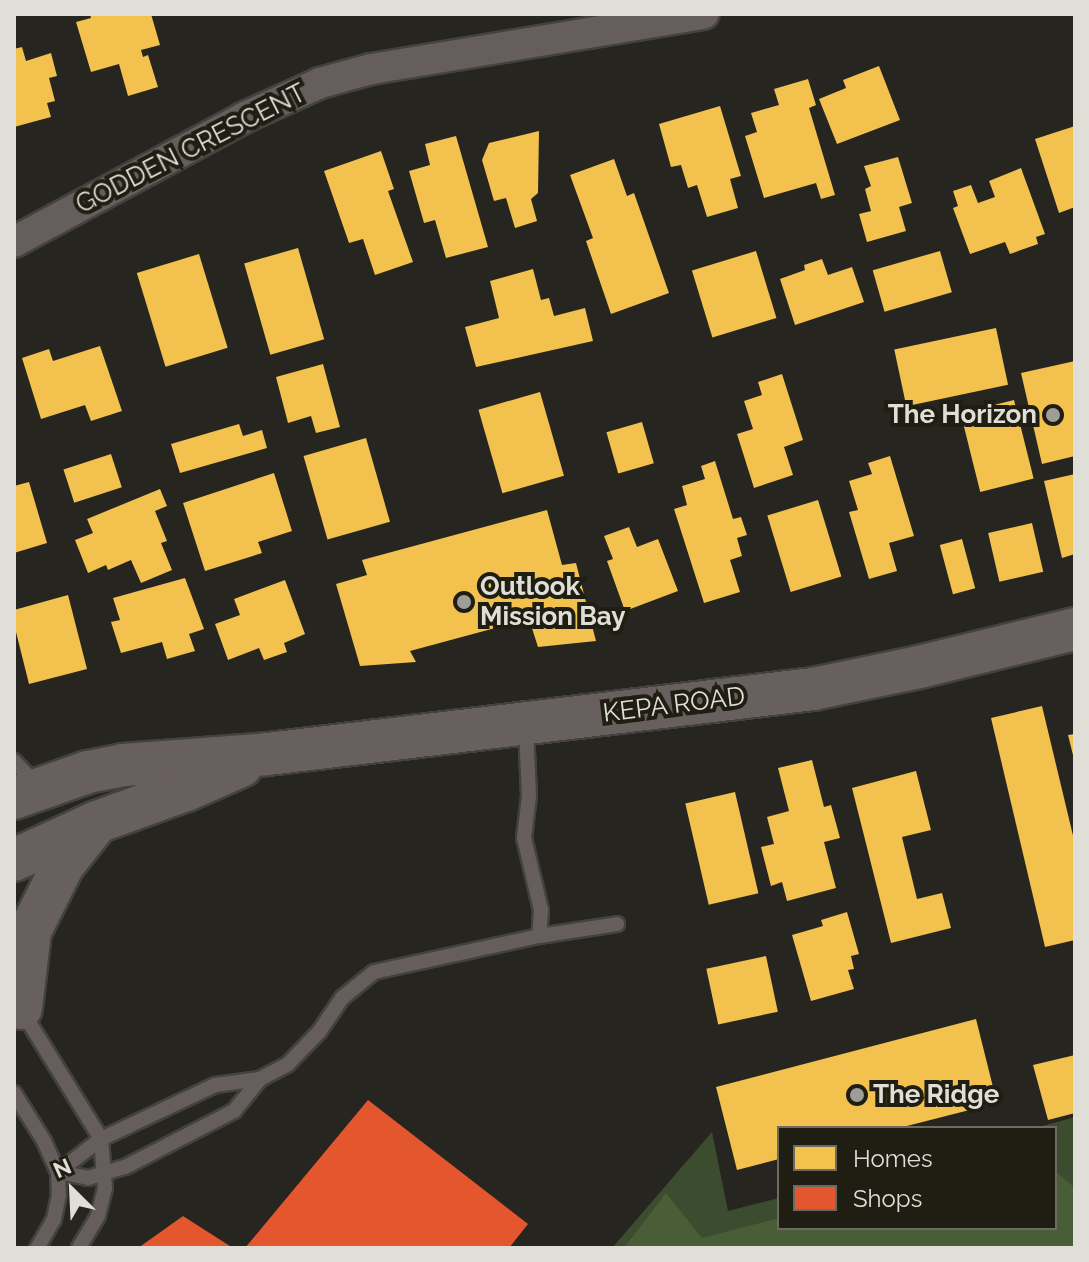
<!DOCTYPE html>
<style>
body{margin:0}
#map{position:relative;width:1089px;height:1262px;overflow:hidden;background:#262520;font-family:Raleway,sans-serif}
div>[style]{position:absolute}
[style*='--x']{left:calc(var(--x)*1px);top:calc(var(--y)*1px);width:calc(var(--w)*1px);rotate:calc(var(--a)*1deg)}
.green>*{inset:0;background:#3c4c2e}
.forest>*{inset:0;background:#495e37}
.homes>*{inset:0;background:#f2c14e;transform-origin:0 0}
.shops>*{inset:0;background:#e4572e}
.roads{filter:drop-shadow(2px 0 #43423e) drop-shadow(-2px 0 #43423e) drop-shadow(0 2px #43423e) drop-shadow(0 -2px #43423e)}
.lane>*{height:14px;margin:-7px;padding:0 7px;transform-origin:7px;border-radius:7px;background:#665e5c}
.street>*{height:30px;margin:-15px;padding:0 15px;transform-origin:15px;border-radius:15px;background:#665e5c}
.secondary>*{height:42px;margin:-21px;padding:0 21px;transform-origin:21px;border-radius:21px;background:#68605e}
.dots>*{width:22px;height:22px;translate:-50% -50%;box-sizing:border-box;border:4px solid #201e13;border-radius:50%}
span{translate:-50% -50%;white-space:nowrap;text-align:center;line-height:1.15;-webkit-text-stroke:8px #201e13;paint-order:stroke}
.street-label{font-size:26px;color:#dfded7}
.poi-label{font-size:26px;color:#dfded7;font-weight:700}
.right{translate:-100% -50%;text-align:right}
.left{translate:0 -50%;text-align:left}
.frame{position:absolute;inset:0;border:16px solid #dfded7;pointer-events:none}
.legend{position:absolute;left:777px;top:1126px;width:280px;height:104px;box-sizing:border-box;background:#201e13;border:2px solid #6c6b61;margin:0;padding:10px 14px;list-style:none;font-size:24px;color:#dfded7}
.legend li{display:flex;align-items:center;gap:16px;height:40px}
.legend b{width:40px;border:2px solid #6c6b61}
.north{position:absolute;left:32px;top:1150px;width:80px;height:80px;-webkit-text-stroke:6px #201e13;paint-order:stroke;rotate:336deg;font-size:22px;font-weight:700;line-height:32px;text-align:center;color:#dfded7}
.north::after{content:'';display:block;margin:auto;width:28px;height:36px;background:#dfded7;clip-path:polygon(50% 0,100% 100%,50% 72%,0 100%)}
</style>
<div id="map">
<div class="green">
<div style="clip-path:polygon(1075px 1117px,1075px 1248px,612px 1248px,712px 1132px,728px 1211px,779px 1198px,779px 1228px,1055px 1228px,1055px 1128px,1035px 1128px)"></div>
</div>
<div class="forest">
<div style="clip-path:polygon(1055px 1171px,1075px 1188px,1075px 1248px,624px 1248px,666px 1193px,702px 1238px,779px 1218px,779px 1228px,1055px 1228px)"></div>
</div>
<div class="homes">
<div style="clip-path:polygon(90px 14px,151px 14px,160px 45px,141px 50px,143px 57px,148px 55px,158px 87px,128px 96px,119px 64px,91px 72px,76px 22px,91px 18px)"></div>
<div style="clip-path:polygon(22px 47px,26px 61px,51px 53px,57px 76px,49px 78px,55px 101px,47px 103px,51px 117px,14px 127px,14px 49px)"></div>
<div style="clip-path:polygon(879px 66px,900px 120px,837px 144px,819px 99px,846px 88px,843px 80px)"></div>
<div style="clip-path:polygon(808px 79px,816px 105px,809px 108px,835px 195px,821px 199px,816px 183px,764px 198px,745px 136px,757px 132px,751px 113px,779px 105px,774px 89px)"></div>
<div style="clip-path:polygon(720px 106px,741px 176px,730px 179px,738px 208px,707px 217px,697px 185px,688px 188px,681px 165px,671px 167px,659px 124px)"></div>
<div style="clip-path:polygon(1075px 126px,1075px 207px,1059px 213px,1035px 139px)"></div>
<div style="clip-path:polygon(539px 131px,538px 193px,531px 199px,537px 221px,515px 228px,506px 198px,494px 201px,482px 160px,489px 143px)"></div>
<div style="clip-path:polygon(456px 136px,488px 247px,446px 258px,435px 220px,424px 223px,409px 171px,430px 165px,425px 144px)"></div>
<div style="clip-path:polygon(381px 151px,394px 189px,388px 191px,413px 262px,375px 275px,363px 239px,349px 243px,324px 171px)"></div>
<div style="clip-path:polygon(898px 157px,912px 203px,899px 207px,906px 231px,867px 242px,859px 214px,871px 211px,865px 189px,871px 186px,864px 166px)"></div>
<div style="clip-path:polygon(614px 159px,627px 196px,634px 193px,669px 293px,611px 314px,586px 241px,593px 238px,570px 175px)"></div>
<div style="clip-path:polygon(1021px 168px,1045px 234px,1036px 237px,1038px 244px,1010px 254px,1005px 242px,970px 254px,953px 208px,958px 206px,953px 191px,971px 185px,978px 203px,995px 197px,989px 181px)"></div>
<div style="left:298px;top:248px;width:95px;height:56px;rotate:74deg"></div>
<div style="left:756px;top:251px;width:70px;height:67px;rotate:73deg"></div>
<div style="left:940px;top:251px;width:43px;height:70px;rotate:74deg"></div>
<div style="left:199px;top:254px;width:98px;height:65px;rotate:73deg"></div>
<div style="clip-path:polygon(822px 259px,828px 275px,852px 267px,864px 302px,795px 325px,780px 279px,805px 270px,804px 265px)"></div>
<div style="clip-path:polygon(533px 269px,541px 300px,549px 298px,554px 316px,585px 308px,593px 341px,476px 367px,465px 327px,499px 318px,490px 281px)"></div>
<div style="left:996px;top:328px;width:58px;height:104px;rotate:78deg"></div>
<div style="clip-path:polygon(100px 346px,122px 411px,91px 421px,85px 405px,41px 419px,22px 358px,49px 349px,53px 361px)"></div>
<div style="clip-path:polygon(1075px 361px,1075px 456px,1042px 464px,1021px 373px)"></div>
<div style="clip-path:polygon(323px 364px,340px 427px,316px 433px,311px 416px,288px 423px,276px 377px)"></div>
<div style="clip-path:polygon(782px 374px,803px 440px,784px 447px,793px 475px,754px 488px,737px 434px,753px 429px,744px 401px,762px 395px,758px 382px)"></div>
<div style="left:540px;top:392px;width:87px;height:64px;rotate:74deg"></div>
<div style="left:1014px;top:400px;width:81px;height:55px;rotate:76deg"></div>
<div style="left:642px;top:422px;width:43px;height:37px;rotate:74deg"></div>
<div style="clip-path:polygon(239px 424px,243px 436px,262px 430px,267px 448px,180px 473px,171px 444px)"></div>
<div style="left:366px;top:438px;width:87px;height:65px;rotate:74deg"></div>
<div style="left:111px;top:454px;width:35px;height:50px;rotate:72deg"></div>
<div style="clip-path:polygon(890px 456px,914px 536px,889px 543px,897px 571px,869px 579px,849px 512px,858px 510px,849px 481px,872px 474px,868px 463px)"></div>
<div style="clip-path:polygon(715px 461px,733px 519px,741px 517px,747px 535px,737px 538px,742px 556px,730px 560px,740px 592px,704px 603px,674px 509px,687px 505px,682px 486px,705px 479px,701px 466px)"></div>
<div style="clip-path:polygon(274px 473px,292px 531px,258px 542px,262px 553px,205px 571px,183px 503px)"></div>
<div style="clip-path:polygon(1075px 474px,1075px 554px,1062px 558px,1044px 481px)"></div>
<div style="clip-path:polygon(29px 482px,47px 543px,14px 553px,14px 486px)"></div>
<div style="clip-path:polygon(160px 489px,167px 506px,155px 511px,167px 541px,161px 543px,172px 570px,141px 583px,131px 560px,108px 570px,106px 565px,88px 573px,75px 540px,93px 533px,87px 519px)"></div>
<div style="left:818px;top:500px;width:80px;height:53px;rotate:73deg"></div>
<div style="clip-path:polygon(547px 510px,562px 565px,576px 563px,596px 641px,538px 647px,529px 619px,410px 651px,416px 662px,360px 666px,336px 584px,367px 575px,362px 560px)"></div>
<div style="left:1032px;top:523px;width:50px;height:45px;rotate:77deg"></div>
<div style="clip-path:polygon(629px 527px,637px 547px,658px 539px,678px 591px,625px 611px,607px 561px,613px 559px,604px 536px)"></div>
<div style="left:962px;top:539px;width:51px;height:23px;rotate:75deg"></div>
<div style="clip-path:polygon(185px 578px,204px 629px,189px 634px,195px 651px,167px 659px,162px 642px,121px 653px,111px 622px,120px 620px,113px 598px)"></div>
<div style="clip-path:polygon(285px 580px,305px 634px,284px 643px,287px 652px,264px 660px,259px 648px,228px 660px,215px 624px,240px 615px,234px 599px)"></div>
<div style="clip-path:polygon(68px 595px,87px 669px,29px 684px,14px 624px,14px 610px)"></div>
<div style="clip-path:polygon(1042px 706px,1075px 844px,1075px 940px,1045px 947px,991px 718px)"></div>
<div style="clip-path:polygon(1075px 734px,1075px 759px,1074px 759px,1068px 735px)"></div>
<div style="clip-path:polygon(812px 760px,824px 807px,831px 805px,840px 838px,824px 842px,836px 888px,787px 901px,782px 882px,771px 886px,761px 847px,774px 844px,767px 817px,789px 811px,778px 768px)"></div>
<div style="clip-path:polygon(916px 771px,931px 830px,902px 837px,917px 899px,942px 893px,951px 928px,891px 943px,852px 788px)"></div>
<div style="left:735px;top:792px;width:104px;height:51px;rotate:77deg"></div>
<div style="clip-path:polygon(847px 912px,859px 954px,851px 956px,854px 969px,848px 970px,854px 989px,811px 1001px,792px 935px,823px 926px,821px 920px)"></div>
<div style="left:766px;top:956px;width:57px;height:61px;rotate:78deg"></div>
<div style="clip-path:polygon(976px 1019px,997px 1103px,899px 1128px,779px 1128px,779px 1159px,737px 1170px,716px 1087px)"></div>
<div style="clip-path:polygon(1075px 1055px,1075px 1113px,1048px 1120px,1033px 1065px)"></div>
</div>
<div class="shops">
<div style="clip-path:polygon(368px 1100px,528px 1224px,509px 1248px,245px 1248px)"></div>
<div style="clip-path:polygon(183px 1216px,233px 1248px,138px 1248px)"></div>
</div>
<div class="roads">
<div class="lane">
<div style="--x:526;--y:727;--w:69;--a:87.5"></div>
<div style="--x:529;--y:796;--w:42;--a:96.8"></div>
<div style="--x:524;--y:838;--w:74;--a:76.7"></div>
<div style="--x:541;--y:910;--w:26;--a:94"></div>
<div style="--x:14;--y:761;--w:32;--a:46"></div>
<div style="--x:22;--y:1011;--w:150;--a:58.3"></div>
<div style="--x:101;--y:1139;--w:49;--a:85.3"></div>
<div style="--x:105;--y:1188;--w:29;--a:104"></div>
<div style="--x:98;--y:1216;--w:37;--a:121"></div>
<div style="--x:14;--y:1093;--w:57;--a:58"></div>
<div style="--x:44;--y:1141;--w:34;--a:66"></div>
<div style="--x:58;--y:1172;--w:23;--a:88"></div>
<div style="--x:59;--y:1195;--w:25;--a:102"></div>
<div style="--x:54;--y:1219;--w:34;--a:120"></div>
<div style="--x:58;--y:1172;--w:54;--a:-37.5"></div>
<div style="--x:101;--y:1139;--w:126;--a:-25.3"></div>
<div style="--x:215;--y:1085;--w:45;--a:-7.6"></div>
<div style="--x:260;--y:1079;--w:32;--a:-28"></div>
<div style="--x:288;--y:1064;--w:45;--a:-45.9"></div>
<div style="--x:319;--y:1032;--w:41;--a:-55.9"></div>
<div style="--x:342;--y:998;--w:41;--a:-39.1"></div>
<div style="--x:374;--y:972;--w:169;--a:-12.3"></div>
<div style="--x:539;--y:936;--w:79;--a:-8.7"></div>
<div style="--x:58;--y:1172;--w:31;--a:11"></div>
<div style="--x:88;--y:1178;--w:39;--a:-17"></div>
<div style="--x:125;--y:1167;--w:123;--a:-27.2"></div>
<div style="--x:234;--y:1111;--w:41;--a:-50.9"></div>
</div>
<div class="street">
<div style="--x:14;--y:242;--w:260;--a:-28.4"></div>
<div style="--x:243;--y:118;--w:85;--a:-24.4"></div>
<div style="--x:320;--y:83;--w:53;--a:-15.4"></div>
<div style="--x:371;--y:69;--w:337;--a:-9.4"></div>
</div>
<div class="secondary">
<div style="--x:14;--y:798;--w:78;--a:-19.4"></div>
<div style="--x:88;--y:772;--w:36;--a:-11"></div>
<div style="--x:123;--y:765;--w:145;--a:-4.3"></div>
<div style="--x:268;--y:754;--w:549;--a:-6.8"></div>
<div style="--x:813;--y:689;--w:108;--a:-11.7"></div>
<div style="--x:919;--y:667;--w:161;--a:-13.7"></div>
<div style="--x:14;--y:860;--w:91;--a:-24.6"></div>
<div style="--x:97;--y:822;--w:95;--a:-19.8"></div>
<div style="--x:186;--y:790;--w:60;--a:-23.6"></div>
<div style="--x:21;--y:1008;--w:78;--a:-83.3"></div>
<div style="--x:30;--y:931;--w:74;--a:-63.4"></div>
<div style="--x:63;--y:865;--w:50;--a:-51.5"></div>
</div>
</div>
<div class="dots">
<div style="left:1053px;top:415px;background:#9e9d97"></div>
<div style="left:464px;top:602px;background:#9e9d97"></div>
<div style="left:857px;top:1095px;background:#9e9d97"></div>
</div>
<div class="street-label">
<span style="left:191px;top:149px;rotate:-27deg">GODDEN CRESCENT</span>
<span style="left:674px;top:705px;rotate:-7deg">KEPA ROAD</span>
</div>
<div class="poi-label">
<span class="right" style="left:1037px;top:415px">The Horizon</span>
<span class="left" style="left:480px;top:602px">Outlook<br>Mission Bay</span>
<span class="left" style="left:873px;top:1095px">The Ridge</span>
</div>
<div class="frame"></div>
<ul class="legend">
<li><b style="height:22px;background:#f2c14e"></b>Homes</li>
<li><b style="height:22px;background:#e4572e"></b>Shops</li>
</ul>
<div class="north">N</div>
</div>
